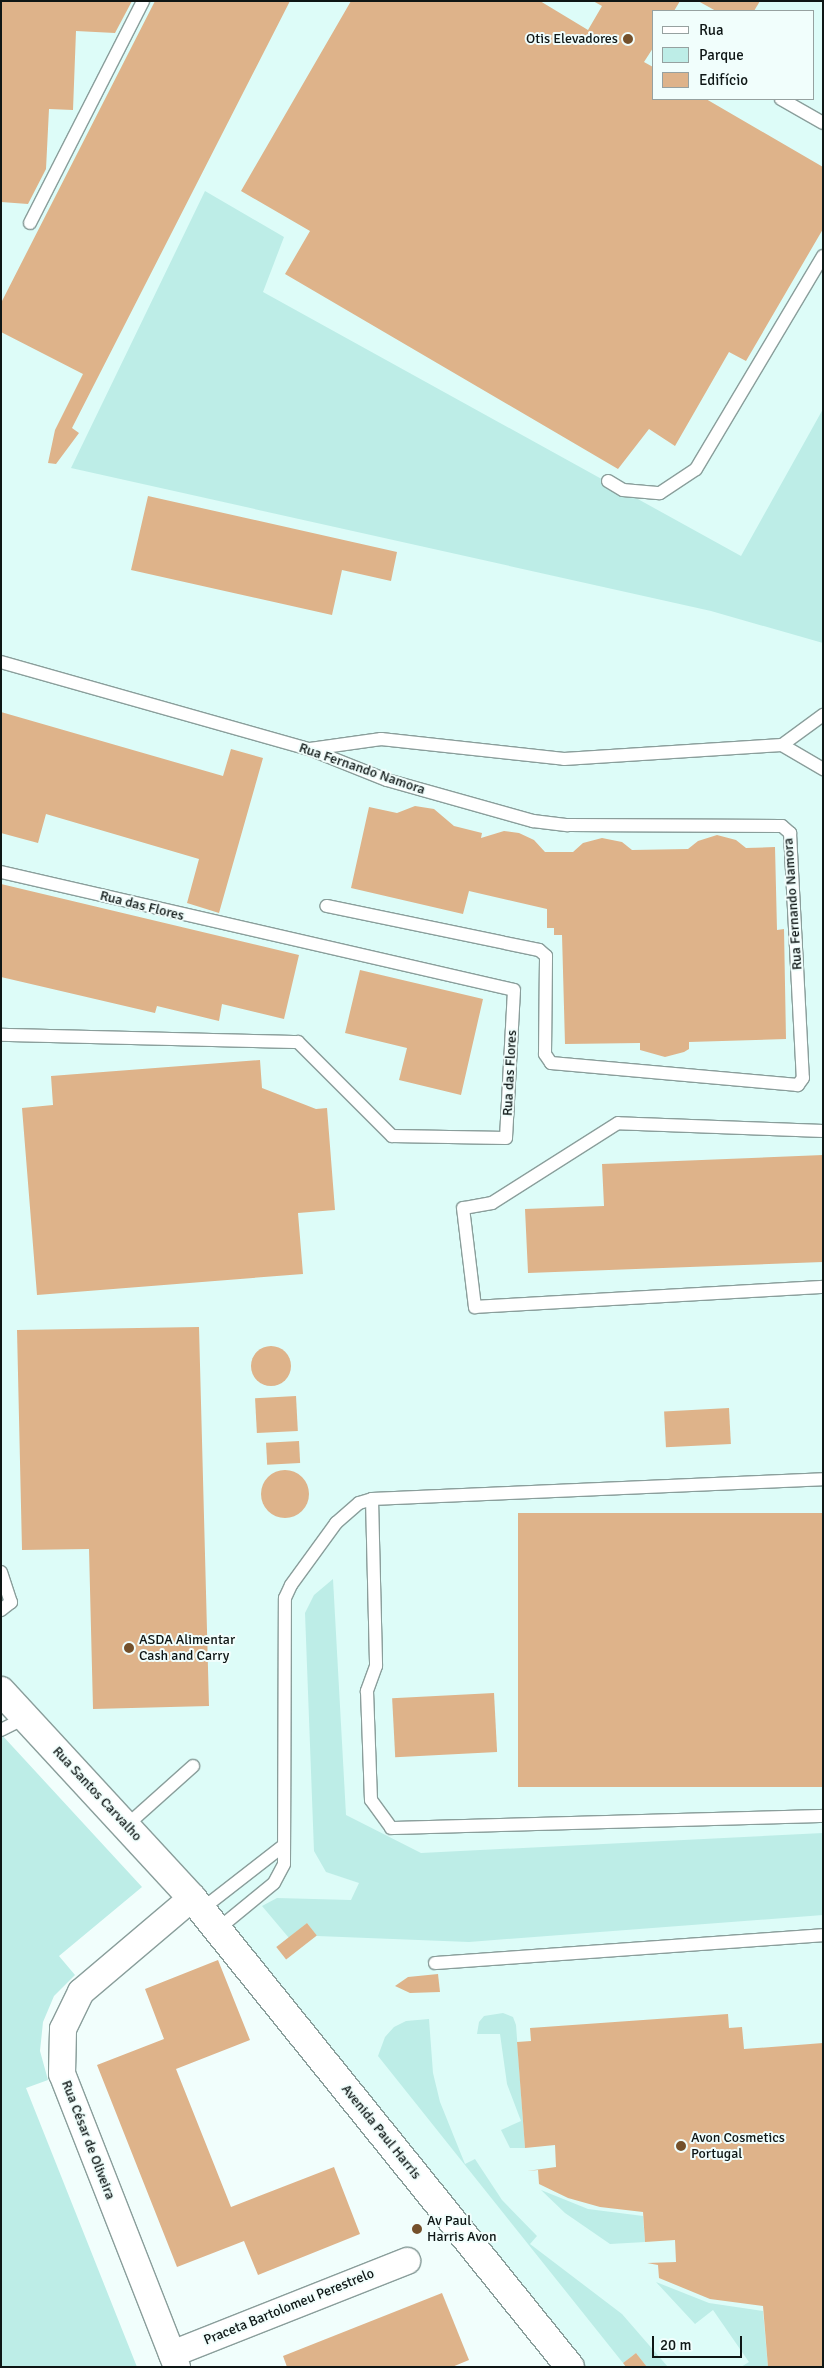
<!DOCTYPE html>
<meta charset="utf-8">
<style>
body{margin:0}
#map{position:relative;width:824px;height:2368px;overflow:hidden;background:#f1fefc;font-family:Signika,sans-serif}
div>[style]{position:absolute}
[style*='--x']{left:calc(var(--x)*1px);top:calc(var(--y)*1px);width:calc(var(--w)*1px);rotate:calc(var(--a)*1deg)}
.built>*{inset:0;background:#ddfcf8}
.green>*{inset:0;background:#bdede7}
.building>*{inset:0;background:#deb38a;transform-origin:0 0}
.round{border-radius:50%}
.roads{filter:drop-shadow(1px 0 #8a9e9b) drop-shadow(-1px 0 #8a9e9b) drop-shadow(0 1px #8a9e9b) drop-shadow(0 -1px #8a9e9b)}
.lane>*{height:12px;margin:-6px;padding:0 6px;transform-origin:6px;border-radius:6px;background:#fff}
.street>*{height:26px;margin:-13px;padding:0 13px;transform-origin:13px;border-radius:13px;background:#fff}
.secondary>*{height:28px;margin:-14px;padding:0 14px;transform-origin:14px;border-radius:14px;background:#fff}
.dots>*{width:14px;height:14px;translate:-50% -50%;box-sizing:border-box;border:2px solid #f1fefc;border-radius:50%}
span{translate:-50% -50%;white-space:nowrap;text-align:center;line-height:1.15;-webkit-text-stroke:4px #f1fefc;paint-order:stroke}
.poi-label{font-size:14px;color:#0e1615}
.right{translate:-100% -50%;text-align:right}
.left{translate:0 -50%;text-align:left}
.street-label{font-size:14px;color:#0e1615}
.frame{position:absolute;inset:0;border:2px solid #0e1615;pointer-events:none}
.legend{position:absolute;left:652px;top:10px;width:162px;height:90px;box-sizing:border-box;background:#f1fefc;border:1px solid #96a1a0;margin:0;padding:6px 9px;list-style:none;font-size:15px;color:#0e1615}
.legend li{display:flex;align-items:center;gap:10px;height:25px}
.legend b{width:25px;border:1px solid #96a1a0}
.scale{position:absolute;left:652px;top:2336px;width:90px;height:22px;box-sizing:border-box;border:2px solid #0e1615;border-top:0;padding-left:6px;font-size:15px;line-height:18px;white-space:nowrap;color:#0e1615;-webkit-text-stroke:4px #f1fefc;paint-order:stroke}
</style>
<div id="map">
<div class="built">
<div style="clip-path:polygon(evenodd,1px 1px,823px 1px,823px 2367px,582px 2367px,211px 1906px,1px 1674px,1px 1px,653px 11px,813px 11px,813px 99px,653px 99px,653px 11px)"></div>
</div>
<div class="green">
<div style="clip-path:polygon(205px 191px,284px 237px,263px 292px,741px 556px,823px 409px,823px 643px,711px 611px,71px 468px)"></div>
<div style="clip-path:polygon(333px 1579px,346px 1815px,421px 1853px,823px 1833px,823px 1915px,469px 1942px,317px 1936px,307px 1923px,289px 1938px,262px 1906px,277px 1898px,351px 1900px,359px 1883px,326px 1872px,314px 1851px,305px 1613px,314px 1595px)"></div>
<div style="clip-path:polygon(1px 1734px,142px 1887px,59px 1956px,75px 1975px,54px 1996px,43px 2022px,40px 2051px,48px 2080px,26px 2088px,137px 2367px,1px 2367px)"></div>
<div style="clip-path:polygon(503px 2013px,513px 2017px,516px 2025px,525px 2148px,510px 2148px,501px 2130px,521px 2121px,507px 2084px,500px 2034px,477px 2034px,479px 2022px,484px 2016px)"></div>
<div style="clip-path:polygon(429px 2019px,433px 2073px,440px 2102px,465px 2164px,475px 2159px,502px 2200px,537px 2236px,530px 2244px,622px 2314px,668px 2367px,647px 2367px,636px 2353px,623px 2363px,378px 2056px,385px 2037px,394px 2027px,406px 2021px)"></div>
<div style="clip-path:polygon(541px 2190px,588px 2209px,643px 2216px,645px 2242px,610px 2244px,565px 2213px)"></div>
<div style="clip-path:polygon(656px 2282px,709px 2303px,763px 2311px,768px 2367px,741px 2367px,749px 2362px,713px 2310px,695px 2324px)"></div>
</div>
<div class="building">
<div style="clip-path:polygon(1px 1px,132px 1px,115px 33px,76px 31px,73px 110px,49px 109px,46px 169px,28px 204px,1px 202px)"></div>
<div style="clip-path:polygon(155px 1px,290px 1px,72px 428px,79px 433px,56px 464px,48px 463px,55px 430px,83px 374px,1px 332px,1px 303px)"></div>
<div style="clip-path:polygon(351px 1px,540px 1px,588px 30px,602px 6px,593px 1px,680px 1px,674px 11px,653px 11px,653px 48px,644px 62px,653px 67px,653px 99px,706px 99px,823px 167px,823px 229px,746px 361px,729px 352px,675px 446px,649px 429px,618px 469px,285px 274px,310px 231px,241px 191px)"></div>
<div style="clip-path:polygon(698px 1px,760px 1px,754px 11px,716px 11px)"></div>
<div style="clip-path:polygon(148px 496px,397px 552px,391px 581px,342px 570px,332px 615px,131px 570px)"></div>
<div style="clip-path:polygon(1px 712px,223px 776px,231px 749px,263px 758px,219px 913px,187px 903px,199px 859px,46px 814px,38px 843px,1px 833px)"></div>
<div style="clip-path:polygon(415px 806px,434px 809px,454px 826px,482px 833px,481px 838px,504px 831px,519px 833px,534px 840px,545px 852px,573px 852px,583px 843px,602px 838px,622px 842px,632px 850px,688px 849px,698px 841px,717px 835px,736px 840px,746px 848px,775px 847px,777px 930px,784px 929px,786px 1039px,689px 1042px,689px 1049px,684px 1052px,665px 1057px,640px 1050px,640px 1043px,565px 1044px,562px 935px,554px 935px,554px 928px,547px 928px,547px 909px,469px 891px,463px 914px,351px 888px,369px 807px,397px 813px)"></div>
<div style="clip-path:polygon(1px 884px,299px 955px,284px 1019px,222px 1004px,219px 1021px,157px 1006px,155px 1013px,1px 977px)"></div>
<div style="clip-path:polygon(360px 970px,483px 999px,461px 1095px,399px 1080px,407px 1048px,345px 1033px)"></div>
<div style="clip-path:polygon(260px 1060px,262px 1088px,316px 1109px,327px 1108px,335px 1210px,298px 1213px,303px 1274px,37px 1295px,22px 1108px,53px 1105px,51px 1076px)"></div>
<div style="clip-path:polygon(823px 1155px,823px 1262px,528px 1273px,525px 1209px,604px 1206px,602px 1164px)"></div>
<div style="clip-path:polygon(199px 1327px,209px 1706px,93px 1709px,89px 1549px,22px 1550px,17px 1330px)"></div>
<div class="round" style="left:251px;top:1346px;width:40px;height:40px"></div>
<div style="left:296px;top:1396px;width:35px;height:41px;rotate:87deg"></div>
<div style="left:729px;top:1408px;width:36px;height:65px;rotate:87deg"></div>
<div style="left:299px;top:1441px;width:22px;height:33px;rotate:87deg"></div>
<div class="round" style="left:261px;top:1470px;width:48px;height:48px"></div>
<div style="left:823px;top:1513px;width:274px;height:305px;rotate:90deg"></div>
<div style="left:494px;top:1693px;width:59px;height:102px;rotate:87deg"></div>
<div style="left:307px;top:1923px;width:16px;height:39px;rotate:52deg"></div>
<div style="clip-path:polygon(218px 1960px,250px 2040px,176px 2069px,231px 2207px,334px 2167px,360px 2234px,258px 2275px,244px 2241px,177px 2267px,97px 2065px,164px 2039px,145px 1989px)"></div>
<div style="clip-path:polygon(438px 1974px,440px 1992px,410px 1993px,395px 1986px,408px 1977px)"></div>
<div style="clip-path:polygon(728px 2014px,729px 2028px,742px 2027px,744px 2049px,823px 2043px,823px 2367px,768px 2367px,763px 2306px,710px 2299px,659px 2278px,658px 2265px,647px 2263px,676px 2262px,675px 2240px,645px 2242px,643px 2212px,600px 2207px,568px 2198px,539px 2184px,538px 2170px,527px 2171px,556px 2167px,555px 2145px,525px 2148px,517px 2042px,531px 2041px,530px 2028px)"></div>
<div style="clip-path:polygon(442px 2293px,469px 2360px,452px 2367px,287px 2367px,283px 2356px)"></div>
<div style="clip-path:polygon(636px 2353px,647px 2367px,626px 2367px,623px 2363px)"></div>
</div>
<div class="roads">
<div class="lane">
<div style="--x:781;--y:99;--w:48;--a:29.7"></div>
<div style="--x:30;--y:223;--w:249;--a:-63"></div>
<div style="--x:608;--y:481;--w:17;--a:31"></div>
<div style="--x:623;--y:490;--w:37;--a:5"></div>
<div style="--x:660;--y:493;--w:43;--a:-33.7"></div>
<div style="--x:696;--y:469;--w:248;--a:-59.2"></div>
<div style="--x:1;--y:662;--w:320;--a:15.8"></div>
<div style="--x:309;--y:749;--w:84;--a:21.7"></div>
<div style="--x:387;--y:780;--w:152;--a:15.7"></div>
<div style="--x:533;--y:821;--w:35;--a:7"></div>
<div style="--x:568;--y:825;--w:214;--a:0.3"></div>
<div style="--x:782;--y:826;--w:11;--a:41"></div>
<div style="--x:790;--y:833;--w:245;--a:87"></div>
<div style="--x:803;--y:1078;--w:9;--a:126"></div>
<div style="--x:798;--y:1085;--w:248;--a:-174.9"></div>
<div style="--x:551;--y:1063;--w:11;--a:-124"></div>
<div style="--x:545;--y:1054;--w:98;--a:-89.4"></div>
<div style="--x:546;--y:956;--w:9;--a:-139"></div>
<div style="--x:539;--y:950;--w:217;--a:-168.3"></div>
<div style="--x:782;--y:745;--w:48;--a:30.3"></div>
<div style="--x:310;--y:749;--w:72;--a:-8"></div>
<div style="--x:381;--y:739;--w:184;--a:6.2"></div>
<div style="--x:564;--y:759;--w:218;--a:-3.7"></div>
<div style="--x:782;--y:745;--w:51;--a:-36.2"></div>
<div style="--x:1;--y:872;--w:526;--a:12.95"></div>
<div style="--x:514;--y:990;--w:148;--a:93.1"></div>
<div style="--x:506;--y:1138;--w:114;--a:-179"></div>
<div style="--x:392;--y:1136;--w:133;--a:-135"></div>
<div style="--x:298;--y:1042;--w:297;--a:-178.6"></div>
<div style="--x:823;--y:1131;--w:205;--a:-177.8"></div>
<div style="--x:618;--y:1123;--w:149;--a:147.6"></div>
<div style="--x:492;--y:1203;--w:29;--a:170"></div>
<div style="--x:463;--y:1208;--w:100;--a:83.1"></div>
<div style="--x:475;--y:1307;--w:349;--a:-3.3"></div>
<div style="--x:372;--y:1499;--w:167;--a:88.6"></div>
<div style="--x:376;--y:1666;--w:27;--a:110"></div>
<div style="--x:367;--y:1691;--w:109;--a:87.9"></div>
<div style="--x:371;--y:1800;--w:34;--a:54"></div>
<div style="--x:391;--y:1828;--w:432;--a:-1.6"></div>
<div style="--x:1;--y:1572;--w:32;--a:72"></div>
<div style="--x:11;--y:1602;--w:13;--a:141"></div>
<div style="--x:1;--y:1730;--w:28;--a:-27"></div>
<div style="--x:126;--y:1826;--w:90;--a:-41.8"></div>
<div style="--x:202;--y:1909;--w:103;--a:-37.9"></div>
<div style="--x:218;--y:1929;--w:72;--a:-39.4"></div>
<div style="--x:274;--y:1883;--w:21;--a:-62"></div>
<div style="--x:284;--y:1864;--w:266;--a:-89.8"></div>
<div style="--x:285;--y:1598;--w:14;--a:-65"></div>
<div style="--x:291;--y:1585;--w:77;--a:-54"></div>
<div style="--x:336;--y:1523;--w:30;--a:-41"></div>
<div style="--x:359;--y:1503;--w:14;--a:-17"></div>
<div style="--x:372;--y:1499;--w:451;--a:-2.5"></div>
<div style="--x:435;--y:1963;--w:389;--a:-4.1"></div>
</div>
<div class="street">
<div style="--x:172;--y:2354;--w:253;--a:-21.6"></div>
<div style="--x:177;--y:2367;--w:315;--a:-111.4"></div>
<div style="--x:62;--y:2074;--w:45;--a:-88.7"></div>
<div style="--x:63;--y:2029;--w:41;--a:-64.1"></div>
<div style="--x:81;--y:1992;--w:145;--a:-40.3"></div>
</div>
<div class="secondary">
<div style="--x:1;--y:1691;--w:282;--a:47.3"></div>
<div style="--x:192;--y:1898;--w:602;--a:51.13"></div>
</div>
</div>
<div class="dots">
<div style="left:628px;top:39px;background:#74502b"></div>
<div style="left:129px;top:1648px;background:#74502b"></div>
<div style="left:681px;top:2146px;background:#74502b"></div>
<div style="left:417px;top:2229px;background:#74502b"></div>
</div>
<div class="poi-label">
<span class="right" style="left:618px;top:39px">Otis Elevadores</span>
<span class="left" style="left:139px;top:1648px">ASDA Alimentar<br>Cash and Carry</span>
<span class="left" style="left:691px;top:2146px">Avon Cosmetics<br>Portugal</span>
<span class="left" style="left:427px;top:2229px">Av Paul<br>Harris Avon</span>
</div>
<div class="street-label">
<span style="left:362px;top:769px;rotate:19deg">Rua Fernando Namora</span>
<span style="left:793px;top:904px;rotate:-94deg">Rua Fernando Namora</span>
<span style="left:142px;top:906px;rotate:14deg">Rua das Flores</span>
<span style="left:510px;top:1073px;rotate:-87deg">Rua das Flores</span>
<span style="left:97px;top:1794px;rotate:47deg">Rua Santos Carvalho</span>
<span style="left:381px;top:2132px;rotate:51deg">Avenida Paul Harris</span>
<span style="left:88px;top:2140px;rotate:69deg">Rua César de Oliveira</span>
<span style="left:289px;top:2307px;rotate:-22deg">Praceta Bartolomeu Perestrelo</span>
</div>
<div class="frame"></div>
<ul class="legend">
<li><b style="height:6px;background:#fff"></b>Rua</li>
<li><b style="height:14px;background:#bdede7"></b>Parque</li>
<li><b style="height:14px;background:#deb38a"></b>Edifício</li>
</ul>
<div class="scale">20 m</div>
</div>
